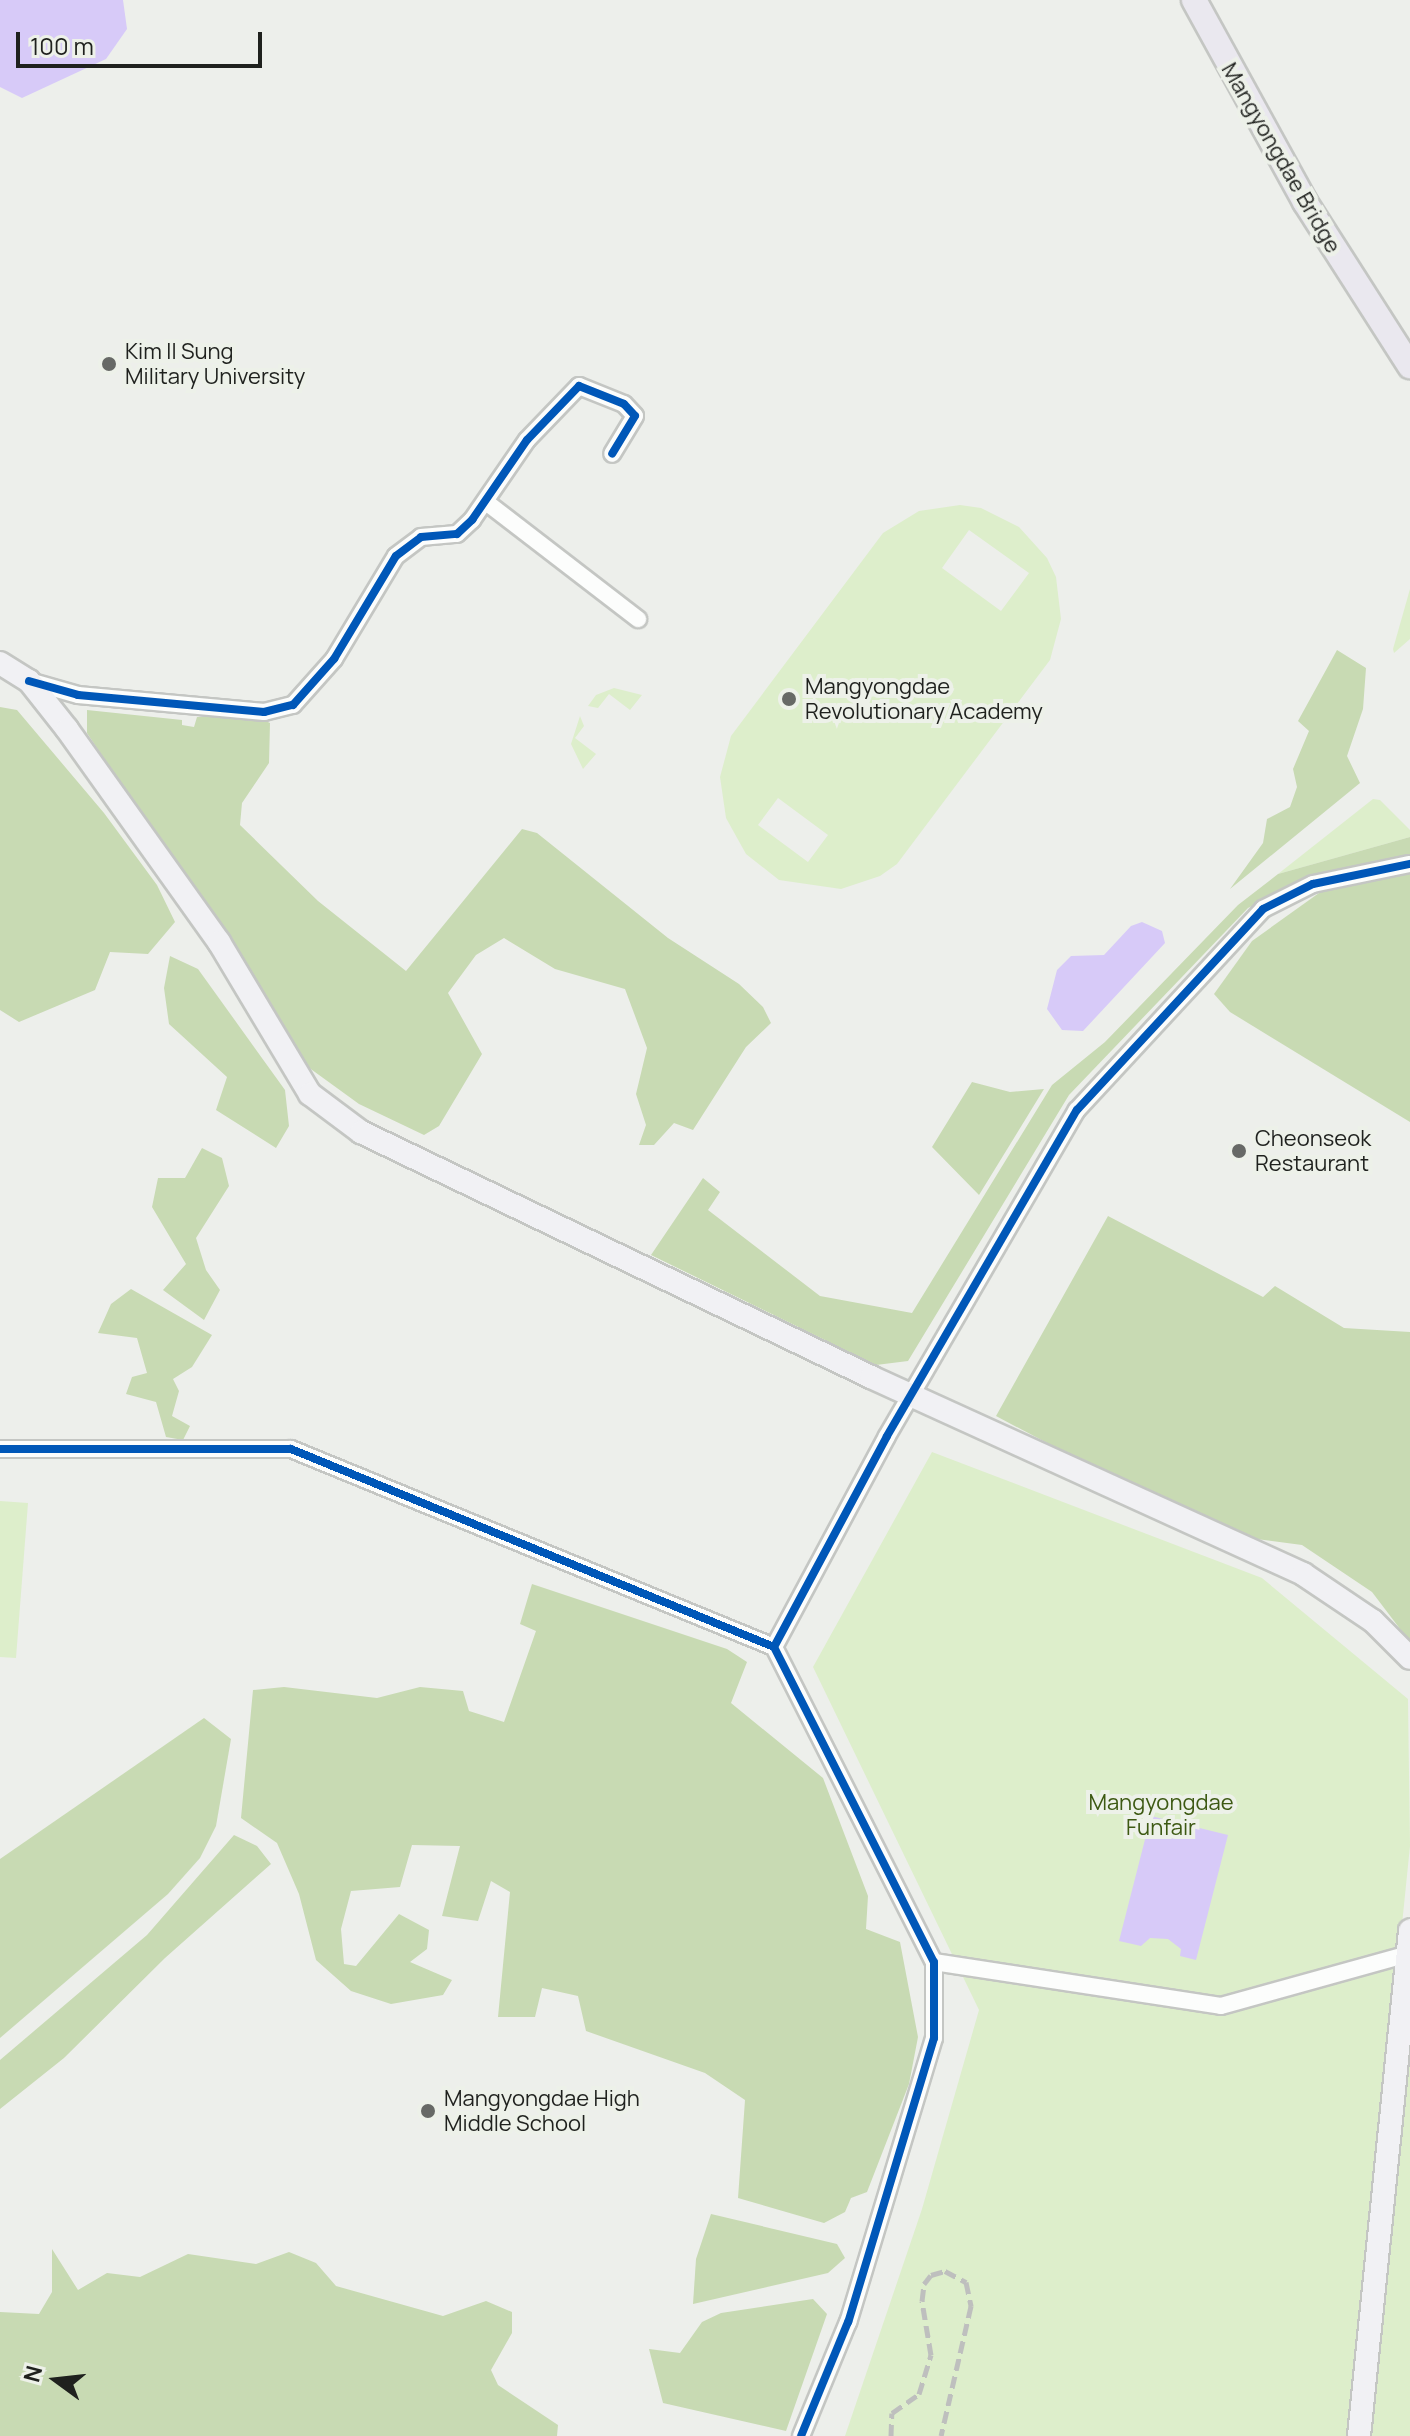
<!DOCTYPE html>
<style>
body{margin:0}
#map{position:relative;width:1410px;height:2436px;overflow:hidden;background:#edefeb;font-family:Manrope,sans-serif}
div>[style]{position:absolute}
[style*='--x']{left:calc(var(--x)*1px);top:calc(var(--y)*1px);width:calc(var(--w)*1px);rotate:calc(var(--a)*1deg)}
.green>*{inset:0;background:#ddeecb}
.forest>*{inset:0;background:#c8dab3}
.water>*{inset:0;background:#d7caf8}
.roads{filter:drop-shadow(2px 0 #c4c6c3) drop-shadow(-2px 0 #c4c6c3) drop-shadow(0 2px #c4c6c3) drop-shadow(0 -2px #c4c6c3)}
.minor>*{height:16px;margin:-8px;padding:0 8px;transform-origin:8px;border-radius:8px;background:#fcfdfc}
.major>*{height:22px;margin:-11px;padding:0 11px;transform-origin:11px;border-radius:11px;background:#f1f1f4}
.highway>*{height:24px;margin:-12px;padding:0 12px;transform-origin:12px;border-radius:12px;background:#eae8ef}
.rail>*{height:5px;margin-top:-2.5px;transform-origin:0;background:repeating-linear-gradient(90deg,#bebfbe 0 12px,transparent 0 18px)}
.cycleway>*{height:8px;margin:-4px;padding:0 4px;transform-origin:4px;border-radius:4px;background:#0057b8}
.dots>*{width:22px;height:22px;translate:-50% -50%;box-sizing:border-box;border:4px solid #edf1e9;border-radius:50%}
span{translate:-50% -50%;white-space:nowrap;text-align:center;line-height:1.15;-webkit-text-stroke:8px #edf1e9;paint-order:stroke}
.street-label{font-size:22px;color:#1f211e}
.poi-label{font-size:22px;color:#1f211e}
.left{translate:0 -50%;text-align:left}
.park-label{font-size:22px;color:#3d5913}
.north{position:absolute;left:16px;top:2340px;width:80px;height:80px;-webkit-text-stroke:6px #edf1e9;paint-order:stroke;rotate:285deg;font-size:22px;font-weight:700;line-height:32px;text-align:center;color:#1f211e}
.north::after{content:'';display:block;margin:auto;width:28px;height:36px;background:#1f211e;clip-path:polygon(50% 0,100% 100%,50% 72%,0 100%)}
.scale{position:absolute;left:16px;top:32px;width:246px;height:36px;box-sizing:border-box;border:4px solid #1f211e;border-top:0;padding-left:10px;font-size:24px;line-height:28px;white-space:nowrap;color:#1f211e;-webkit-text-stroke:6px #edf1e9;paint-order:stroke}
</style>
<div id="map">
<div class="green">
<div style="clip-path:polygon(evenodd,960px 505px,981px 508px,1019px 527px,1047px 558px,1056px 577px,1061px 619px,1050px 660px,897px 864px,880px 876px,841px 889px,779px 880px,746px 854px,726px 818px,720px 777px,731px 736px,883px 533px,919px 511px,960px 505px,969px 530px,1029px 573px,1001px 611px,942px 568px,969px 530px,960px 505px,778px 798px,828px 835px,808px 862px,758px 825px,778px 798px)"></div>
<div style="clip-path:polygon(1410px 589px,1410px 639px,1394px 653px,1393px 649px)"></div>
<div style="clip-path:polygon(614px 688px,642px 695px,630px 710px,609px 694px,598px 708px,588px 706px,596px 695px)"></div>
<div style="clip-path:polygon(580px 716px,584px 726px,575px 738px,596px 754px,583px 769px,571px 744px)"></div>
<div style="clip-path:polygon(1373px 799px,1380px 800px,1410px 830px,1410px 837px,1278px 874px)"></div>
<div style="clip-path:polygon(932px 1452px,1262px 1578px,1408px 1699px,1410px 1846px,1350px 2436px,845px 2436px,922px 2209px,979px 2010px,813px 1667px)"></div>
<div style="clip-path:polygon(0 1501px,28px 1503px,16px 1658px,0 1657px)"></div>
<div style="clip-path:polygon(1410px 2040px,1410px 2436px,1368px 2436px)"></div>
</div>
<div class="forest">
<div style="clip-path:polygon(1337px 650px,1366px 668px,1363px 709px,1347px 756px,1360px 783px,1230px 889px,1263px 843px,1267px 819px,1290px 807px,1297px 787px,1293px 769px,1309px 731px,1298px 721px)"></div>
<div style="clip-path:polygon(0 707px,17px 710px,104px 813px,157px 885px,175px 922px,148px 954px,110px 952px,95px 990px,19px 1022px,0 1010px)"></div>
<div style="clip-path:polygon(87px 710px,182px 720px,182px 725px,194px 727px,197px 717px,255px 716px,270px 723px,269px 763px,242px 803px,240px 825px,318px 901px,406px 971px,522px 829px,537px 833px,668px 938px,739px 984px,763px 1007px,771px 1023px,746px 1047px,693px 1130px,674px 1123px,654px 1145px,639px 1145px,646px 1125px,636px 1094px,647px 1048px,625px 989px,555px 969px,504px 938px,476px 955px,448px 993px,482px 1054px,439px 1126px,424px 1135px,359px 1104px,308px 1067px,87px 733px)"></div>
<div style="clip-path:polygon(1410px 837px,1410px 856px,1311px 877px,1248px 908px,1069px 1095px,908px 1361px,876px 1365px,651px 1255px,703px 1178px,720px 1192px,708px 1210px,820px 1296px,912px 1313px,1052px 1085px,1105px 1042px,1238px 905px,1278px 874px)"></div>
<div style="clip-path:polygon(1410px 872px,1410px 1122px,1230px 1012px,1214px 994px,1252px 941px,1326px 888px)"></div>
<div style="clip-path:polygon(170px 956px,198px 969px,285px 1090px,289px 1126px,276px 1148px,216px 1110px,227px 1077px,169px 1024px,164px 988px)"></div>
<div style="clip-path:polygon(972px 1082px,1010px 1092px,1044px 1089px,979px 1195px,932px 1147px)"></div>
<div style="clip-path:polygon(202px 1148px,222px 1158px,229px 1186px,196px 1238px,206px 1270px,220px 1290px,204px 1320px,163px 1290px,186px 1264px,152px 1207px,158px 1178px,185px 1178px)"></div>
<div style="clip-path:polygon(1108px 1216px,1263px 1297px,1275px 1286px,1344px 1328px,1410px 1332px,1410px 1642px,1372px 1592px,1302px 1545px,1241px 1537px,1134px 1489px,996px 1416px)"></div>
<div style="clip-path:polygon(131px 1289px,212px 1335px,192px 1367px,173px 1379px,179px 1391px,172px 1416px,190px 1426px,183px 1440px,166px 1437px,156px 1402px,126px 1394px,132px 1377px,147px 1373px,137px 1338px,98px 1333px,111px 1304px)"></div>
<div style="clip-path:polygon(532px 1584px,727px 1649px,747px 1662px,731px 1703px,823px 1778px,868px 1896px,866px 1929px,900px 1942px,918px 2037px,909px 2084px,867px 2192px,851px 2198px,845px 2212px,824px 2223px,738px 2198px,745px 2100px,705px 2073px,586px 2031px,578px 1996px,542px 1988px,535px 2017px,498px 2017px,510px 1892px,491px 1881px,478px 1921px,442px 1916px,460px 1846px,412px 1845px,400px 1887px,351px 1891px,341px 1929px,344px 1964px,356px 1966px,399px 1914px,429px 1930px,427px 1949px,410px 1962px,452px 1980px,443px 1995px,391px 2004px,351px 1991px,316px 1960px,299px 1894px,277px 1843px,241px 1818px,253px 1690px,284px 1687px,377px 1698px,420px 1687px,463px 1691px,469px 1711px,504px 1722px,536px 1631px,520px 1624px)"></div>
<div style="clip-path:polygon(204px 1718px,231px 1739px,216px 1826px,200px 1858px,168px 1894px,0 2038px,0 1859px)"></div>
<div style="clip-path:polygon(234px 1835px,257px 1846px,271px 1864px,165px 1958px,64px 2058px,0 2109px,0 2060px,147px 1935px)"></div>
<div style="clip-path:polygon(711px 2214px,837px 2244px,845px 2258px,828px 2273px,693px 2304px,696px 2259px)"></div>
<div style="clip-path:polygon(52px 2249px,78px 2290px,107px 2273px,140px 2277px,188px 2254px,256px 2264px,289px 2252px,316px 2263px,336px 2286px,443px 2316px,486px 2301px,512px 2312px,512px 2333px,491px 2370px,498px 2385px,558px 2425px,557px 2436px,0 2436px,0 2312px,39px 2314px,52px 2292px)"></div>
<div style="clip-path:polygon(813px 2299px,827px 2314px,786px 2431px,663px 2403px,649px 2349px,680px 2353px,702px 2322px,721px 2313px)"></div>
</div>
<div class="water">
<div style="clip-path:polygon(0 0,123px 0,127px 29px,106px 59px,22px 98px,0 87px)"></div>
<div style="clip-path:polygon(1142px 922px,1162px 931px,1165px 943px,1083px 1031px,1062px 1030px,1047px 1009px,1057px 970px,1071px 956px,1104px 955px,1131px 926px)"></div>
<div style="clip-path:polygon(1151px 1816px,1228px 1835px,1196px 1960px,1180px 1956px,1181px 1949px,1168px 1939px,1150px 1938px,1141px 1946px,1119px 1941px)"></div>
</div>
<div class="roads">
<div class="minor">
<div style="--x:486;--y:502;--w:192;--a:37.6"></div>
<div style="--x:29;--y:681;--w:51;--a:15.9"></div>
<div style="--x:78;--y:695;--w:187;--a:5.2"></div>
<div style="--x:264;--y:712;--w:30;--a:-14"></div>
<div style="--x:293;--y:705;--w:62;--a:-48.3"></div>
<div style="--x:334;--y:659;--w:120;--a:-59"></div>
<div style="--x:396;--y:556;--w:31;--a:-37"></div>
<div style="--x:421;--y:537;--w:36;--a:-5"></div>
<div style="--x:457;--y:534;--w:21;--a:-43"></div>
<div style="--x:472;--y:520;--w:97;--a:-55.5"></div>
<div style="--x:527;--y:440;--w:75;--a:-46.1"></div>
<div style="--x:579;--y:386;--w:48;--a:21.8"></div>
<div style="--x:624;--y:404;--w:16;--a:47"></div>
<div style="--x:635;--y:416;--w:44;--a:121.2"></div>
<div style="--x:0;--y:1449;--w:291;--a:0"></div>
<div style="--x:291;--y:1449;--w:522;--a:22.29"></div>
<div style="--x:774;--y:1647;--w:353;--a:63.1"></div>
<div style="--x:934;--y:1962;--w:76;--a:90"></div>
<div style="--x:934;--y:2038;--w:297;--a:106.8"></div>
<div style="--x:848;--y:2322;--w:123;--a:112.4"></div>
<div style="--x:774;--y:1647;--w:239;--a:-61.8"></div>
<div style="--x:887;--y:1436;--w:377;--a:-59.8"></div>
<div style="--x:1077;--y:1110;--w:274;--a:-47.2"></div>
<div style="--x:1263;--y:909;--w:56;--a:-26.6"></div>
<div style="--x:1313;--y:884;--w:99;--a:-11.7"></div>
<div style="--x:934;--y:1962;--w:290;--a:8.7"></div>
<div style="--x:1221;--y:2006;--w:194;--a:-15.5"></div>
</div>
<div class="major">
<div style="--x:0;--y:663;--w:34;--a:32"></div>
<div style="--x:29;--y:681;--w:61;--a:51.6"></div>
<div style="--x:67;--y:729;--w:262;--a:54.5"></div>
<div style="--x:219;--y:942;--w:177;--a:59.1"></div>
<div style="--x:310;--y:1094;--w:64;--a:36.7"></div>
<div style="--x:361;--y:1132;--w:566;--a:25.66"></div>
<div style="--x:871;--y:1377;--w:475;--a:24.5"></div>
<div style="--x:1303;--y:1574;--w:84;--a:33.9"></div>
<div style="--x:1373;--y:1621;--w:52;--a:45"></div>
<div style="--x:1359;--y:2436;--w:508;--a:-84.23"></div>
</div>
<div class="highway">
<div style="--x:1194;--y:0;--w:230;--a:61.2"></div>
<div style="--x:1305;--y:202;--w:195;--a:57.4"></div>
</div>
</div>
<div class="rail">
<div style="--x:891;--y:2436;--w:23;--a:-88"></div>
<div style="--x:892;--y:2413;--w:33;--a:-35"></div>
<div style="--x:919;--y:2394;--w:41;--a:-72.9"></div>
<div style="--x:931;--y:2355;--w:55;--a:-99.5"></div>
<div style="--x:922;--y:2301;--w:17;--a:-83"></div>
<div style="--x:924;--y:2284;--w:11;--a:-52"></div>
<div style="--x:931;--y:2275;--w:15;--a:-16"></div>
<div style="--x:945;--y:2271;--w:24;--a:28"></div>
<div style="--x:966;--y:2282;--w:25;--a:78"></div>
<div style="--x:971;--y:2306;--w:133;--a:103"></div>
</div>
<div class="cycleway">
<div style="--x:29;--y:681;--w:51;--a:15.9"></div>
<div style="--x:78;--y:695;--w:187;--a:5.2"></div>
<div style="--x:264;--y:712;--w:30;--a:-14"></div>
<div style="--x:293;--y:705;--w:62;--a:-48.3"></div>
<div style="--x:334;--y:659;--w:120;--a:-59"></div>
<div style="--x:396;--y:556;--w:31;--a:-37"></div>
<div style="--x:421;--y:537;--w:36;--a:-5"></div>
<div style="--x:457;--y:534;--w:21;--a:-43"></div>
<div style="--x:472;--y:520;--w:97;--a:-55.5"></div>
<div style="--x:527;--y:440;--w:75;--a:-46.1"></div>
<div style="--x:579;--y:386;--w:48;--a:21.8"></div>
<div style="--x:624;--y:404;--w:16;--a:47"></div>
<div style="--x:635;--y:416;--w:44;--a:121.2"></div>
<div style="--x:0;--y:1449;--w:291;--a:0"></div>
<div style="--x:291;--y:1449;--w:522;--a:22.29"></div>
<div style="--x:774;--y:1647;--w:353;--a:63.1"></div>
<div style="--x:934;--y:1962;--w:76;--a:90"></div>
<div style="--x:934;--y:2038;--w:297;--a:106.8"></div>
<div style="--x:848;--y:2322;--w:123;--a:112.4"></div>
<div style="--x:774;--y:1647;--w:239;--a:-61.8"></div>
<div style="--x:887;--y:1436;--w:377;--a:-59.8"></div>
<div style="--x:1077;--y:1110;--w:274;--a:-47.2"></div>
<div style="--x:1263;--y:909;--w:56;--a:-26.6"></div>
<div style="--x:1313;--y:884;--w:99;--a:-11.7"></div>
</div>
<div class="dots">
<div style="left:109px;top:364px;background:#676966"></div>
<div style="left:789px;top:699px;background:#676966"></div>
<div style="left:1239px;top:1151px;background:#676966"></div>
<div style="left:428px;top:2111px;background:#676966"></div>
</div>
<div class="street-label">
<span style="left:1281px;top:158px;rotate:60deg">Mangyongdae Bridge</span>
</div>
<div class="poi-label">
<span class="left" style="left:125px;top:364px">Kim Il Sung<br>Military University</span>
<span class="left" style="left:805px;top:699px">Mangyongdae<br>Revolutionary Academy</span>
<span class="left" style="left:1255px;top:1151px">Cheonseok<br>Restaurant</span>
<span class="left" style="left:444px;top:2111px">Mangyongdae High<br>Middle School</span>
</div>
<div class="park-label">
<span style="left:1161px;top:1815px">Mangyongdae<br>Funfair</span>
</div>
<div class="north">N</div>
<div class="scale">100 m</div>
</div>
